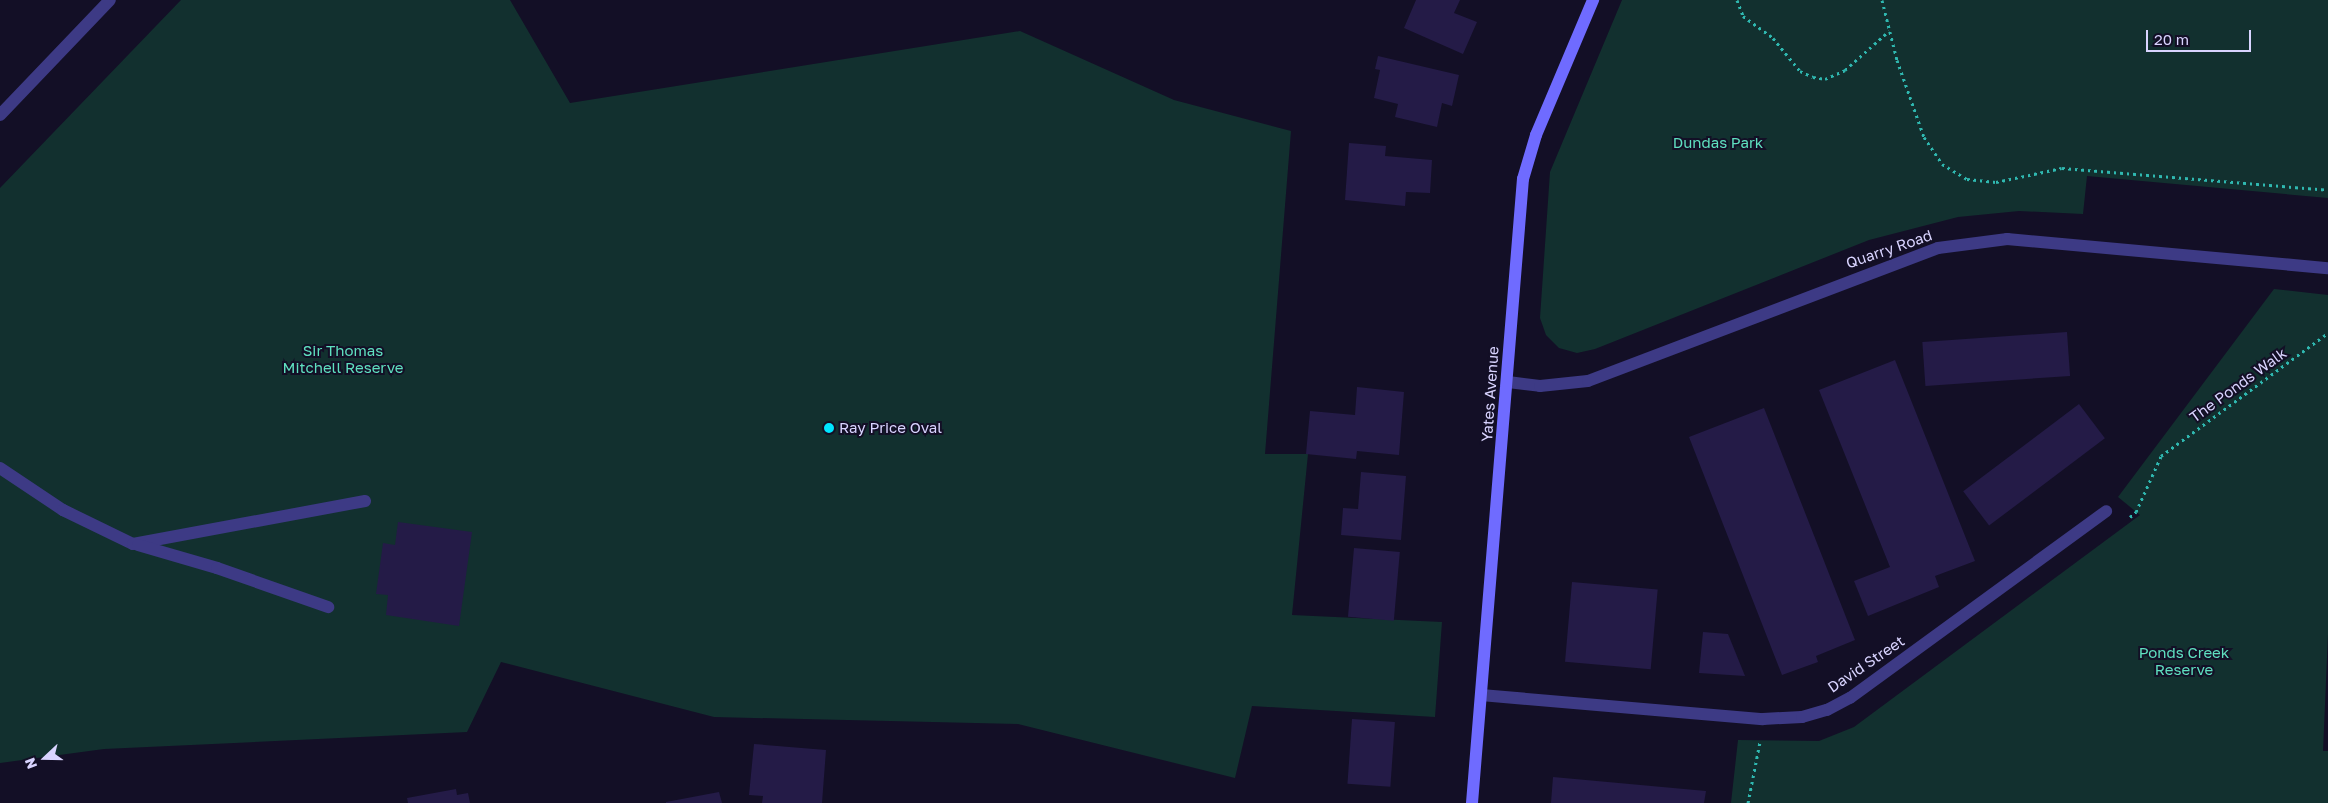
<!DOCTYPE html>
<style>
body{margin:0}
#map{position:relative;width:2328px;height:803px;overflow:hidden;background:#130f26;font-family:"Golos Text",sans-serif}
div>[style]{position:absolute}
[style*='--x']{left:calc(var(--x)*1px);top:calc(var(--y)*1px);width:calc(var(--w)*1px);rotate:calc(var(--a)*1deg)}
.green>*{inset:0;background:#12302f}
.building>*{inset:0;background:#241b47;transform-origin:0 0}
.path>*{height:3px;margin-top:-1.5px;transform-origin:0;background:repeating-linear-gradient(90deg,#2fb8b0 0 2.5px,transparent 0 6.5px)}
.lane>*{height:12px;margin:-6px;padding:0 6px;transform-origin:6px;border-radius:6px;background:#3d3a85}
.street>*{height:12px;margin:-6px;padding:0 6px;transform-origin:6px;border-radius:6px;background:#3d3a85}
.secondary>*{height:12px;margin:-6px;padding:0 6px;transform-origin:6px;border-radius:6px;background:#6f6bff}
.dots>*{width:14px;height:14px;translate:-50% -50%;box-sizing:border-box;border:2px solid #130f26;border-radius:50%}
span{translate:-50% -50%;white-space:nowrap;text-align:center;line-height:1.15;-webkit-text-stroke:4px #130f26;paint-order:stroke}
.park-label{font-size:15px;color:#5fe0c0}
.street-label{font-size:15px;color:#d9d4ff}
.poi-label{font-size:15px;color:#d9d4ff}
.left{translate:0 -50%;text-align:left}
.north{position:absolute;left:20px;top:733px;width:50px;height:50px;-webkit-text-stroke:4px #130f26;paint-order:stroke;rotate:249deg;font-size:14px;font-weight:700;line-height:20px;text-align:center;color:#d9d4ff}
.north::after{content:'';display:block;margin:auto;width:18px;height:22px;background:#d9d4ff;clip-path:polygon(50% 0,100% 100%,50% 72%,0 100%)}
.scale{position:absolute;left:2146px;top:30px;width:105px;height:22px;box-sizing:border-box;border:2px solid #d9d4ff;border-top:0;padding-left:6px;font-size:15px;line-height:18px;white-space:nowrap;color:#d9d4ff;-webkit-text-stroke:4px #130f26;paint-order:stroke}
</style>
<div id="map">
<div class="green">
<div style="clip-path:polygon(181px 0,510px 0,570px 103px,1020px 31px,1174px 100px,1291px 131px,1265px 454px,1308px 454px,1292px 615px,1442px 622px,1435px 717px,1252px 706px,1235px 778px,1018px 724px,714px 717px,501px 662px,467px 732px,104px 749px,0 763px,0 188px)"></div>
<div style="clip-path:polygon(1622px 0,2328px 0,2328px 198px,2087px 176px,2083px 214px,2019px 211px,1958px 217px,1869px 240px,1595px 349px,1577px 353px,1559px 348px,1546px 335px,1540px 318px,1550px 172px)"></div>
<div style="clip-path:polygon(2274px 289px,2328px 295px,2328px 634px,2323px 751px,2328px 751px,2328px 803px,1731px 803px,1738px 740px,1819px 741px,1854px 727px,2140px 515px,2118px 497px)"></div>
</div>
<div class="building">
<div style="clip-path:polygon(1416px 0,1460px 0,1454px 13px,1477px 22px,1463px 54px,1404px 28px)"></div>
<div style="clip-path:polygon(1378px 56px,1459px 75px,1452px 106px,1442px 103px,1437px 127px,1395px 117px,1398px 104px,1374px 98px,1380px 70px,1375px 69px)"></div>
<div style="clip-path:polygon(1349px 143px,1386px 146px,1385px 156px,1432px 160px,1430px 193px,1406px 192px,1405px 206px,1345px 200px)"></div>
<div style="left:2067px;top:332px;width:44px;height:145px;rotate:86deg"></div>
<div style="clip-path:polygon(1895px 360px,1975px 561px,1935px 576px,1939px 587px,1868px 616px,1854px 581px,1890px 567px,1819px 390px)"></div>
<div style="clip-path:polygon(1357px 387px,1404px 392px,1399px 455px,1357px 451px,1356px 459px,1306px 454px,1310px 411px,1355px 415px)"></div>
<div style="left:2079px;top:404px;width:43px;height:145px;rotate:53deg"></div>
<div style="clip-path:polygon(1764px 408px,1855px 640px,1816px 656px,1818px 662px,1782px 675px,1689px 437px)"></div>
<div style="clip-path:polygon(1361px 472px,1406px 476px,1401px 540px,1341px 535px,1343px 508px,1358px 509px)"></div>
<div style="clip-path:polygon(398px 522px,472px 532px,459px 626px,386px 615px,388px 595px,376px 594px,383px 543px,395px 545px)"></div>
<div style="left:1354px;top:548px;width:46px;height:69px;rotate:5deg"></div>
<div style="left:1572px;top:582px;width:86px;height:80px;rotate:5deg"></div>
<div style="clip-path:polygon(1703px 632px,1728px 634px,1745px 676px,1699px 673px)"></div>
<div style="left:1352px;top:719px;width:43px;height:65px;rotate:4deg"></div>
<div style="clip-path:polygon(754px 744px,826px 750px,822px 803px,762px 803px,763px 796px,749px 795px)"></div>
<div style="clip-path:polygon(1553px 777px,1706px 791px,1704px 803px,1551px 803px)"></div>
<div style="clip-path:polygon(456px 789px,457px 795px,468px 793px,470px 803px,408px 803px,407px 798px)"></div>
<div style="clip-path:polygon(719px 792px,722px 803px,666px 803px,666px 802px)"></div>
</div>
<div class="path">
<div style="--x:1737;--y:0;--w:17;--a:69"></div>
<div style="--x:1743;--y:16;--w:37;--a:36"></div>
<div style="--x:1773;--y:38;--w:43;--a:50.7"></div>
<div style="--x:1800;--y:71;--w:14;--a:25"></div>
<div style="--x:1813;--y:77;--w:12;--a:9"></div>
<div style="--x:1825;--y:79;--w:22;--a:-24"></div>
<div style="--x:1845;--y:70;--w:59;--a:-41.6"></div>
<div style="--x:1882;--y:0;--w:62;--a:76"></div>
<div style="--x:1897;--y:60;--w:82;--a:70.7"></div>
<div style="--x:1924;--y:137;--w:32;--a:56"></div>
<div style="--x:1942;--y:164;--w:29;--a:31"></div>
<div style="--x:1967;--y:179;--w:29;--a:6"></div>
<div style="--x:1996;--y:182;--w:67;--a:-12"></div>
<div style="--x:2062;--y:168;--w:267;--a:4.7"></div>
<div style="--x:2130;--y:517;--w:8;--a:-40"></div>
<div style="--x:2136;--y:512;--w:61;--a:-65.9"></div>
<div style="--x:2161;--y:456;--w:207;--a:-36.4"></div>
<div style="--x:1748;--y:803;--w:62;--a:-78.9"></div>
</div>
<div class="lane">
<div style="--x:0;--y:468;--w:76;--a:33.7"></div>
<div style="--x:63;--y:510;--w:78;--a:25.9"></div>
<div style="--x:133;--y:544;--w:236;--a:-10.5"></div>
<div style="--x:138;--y:545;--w:82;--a:16.2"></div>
<div style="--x:217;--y:568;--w:118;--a:19.4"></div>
</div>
<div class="street">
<div style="--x:0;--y:115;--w:159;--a:-46.3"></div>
<div style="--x:1508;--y:382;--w:32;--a:7"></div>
<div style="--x:1540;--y:386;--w:48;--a:-5.9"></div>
<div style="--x:1588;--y:381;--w:374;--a:-20.8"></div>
<div style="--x:1938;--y:248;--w:70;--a:-7.4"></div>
<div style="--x:2007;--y:239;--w:322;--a:5.2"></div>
<div style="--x:1481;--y:695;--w:283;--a:4.9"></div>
<div style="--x:1763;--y:719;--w:39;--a:-3"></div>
<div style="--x:1802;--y:717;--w:26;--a:-16"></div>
<div style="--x:1827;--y:710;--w:26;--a:-28"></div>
<div style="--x:1850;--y:698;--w:317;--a:-36.1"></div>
</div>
<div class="secondary">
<div style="--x:1472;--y:803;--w:626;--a:-85.33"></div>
<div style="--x:1523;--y:179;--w:46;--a:-73.5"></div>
<div style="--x:1536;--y:135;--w:147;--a:-67.1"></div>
</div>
<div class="dots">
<div style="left:829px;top:428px;background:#00e5ff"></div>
</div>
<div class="park-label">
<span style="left:1718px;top:143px">Dundas Park</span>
<span style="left:343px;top:359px">Sir Thomas<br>Mitchell Reserve</span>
<span style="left:2184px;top:661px">Ponds Creek<br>Reserve</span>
</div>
<div class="street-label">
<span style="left:1889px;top:249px;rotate:-19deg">Quarry Road</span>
<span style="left:2238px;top:385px;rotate:-36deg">The Ponds Walk</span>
<span style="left:1490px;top:394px;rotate:-86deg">Yates Avenue</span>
<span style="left:1866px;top:664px;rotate:-34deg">David Street</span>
</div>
<div class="poi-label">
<span class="left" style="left:839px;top:428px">Ray Price Oval</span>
</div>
<div class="north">N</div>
<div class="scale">20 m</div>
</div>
